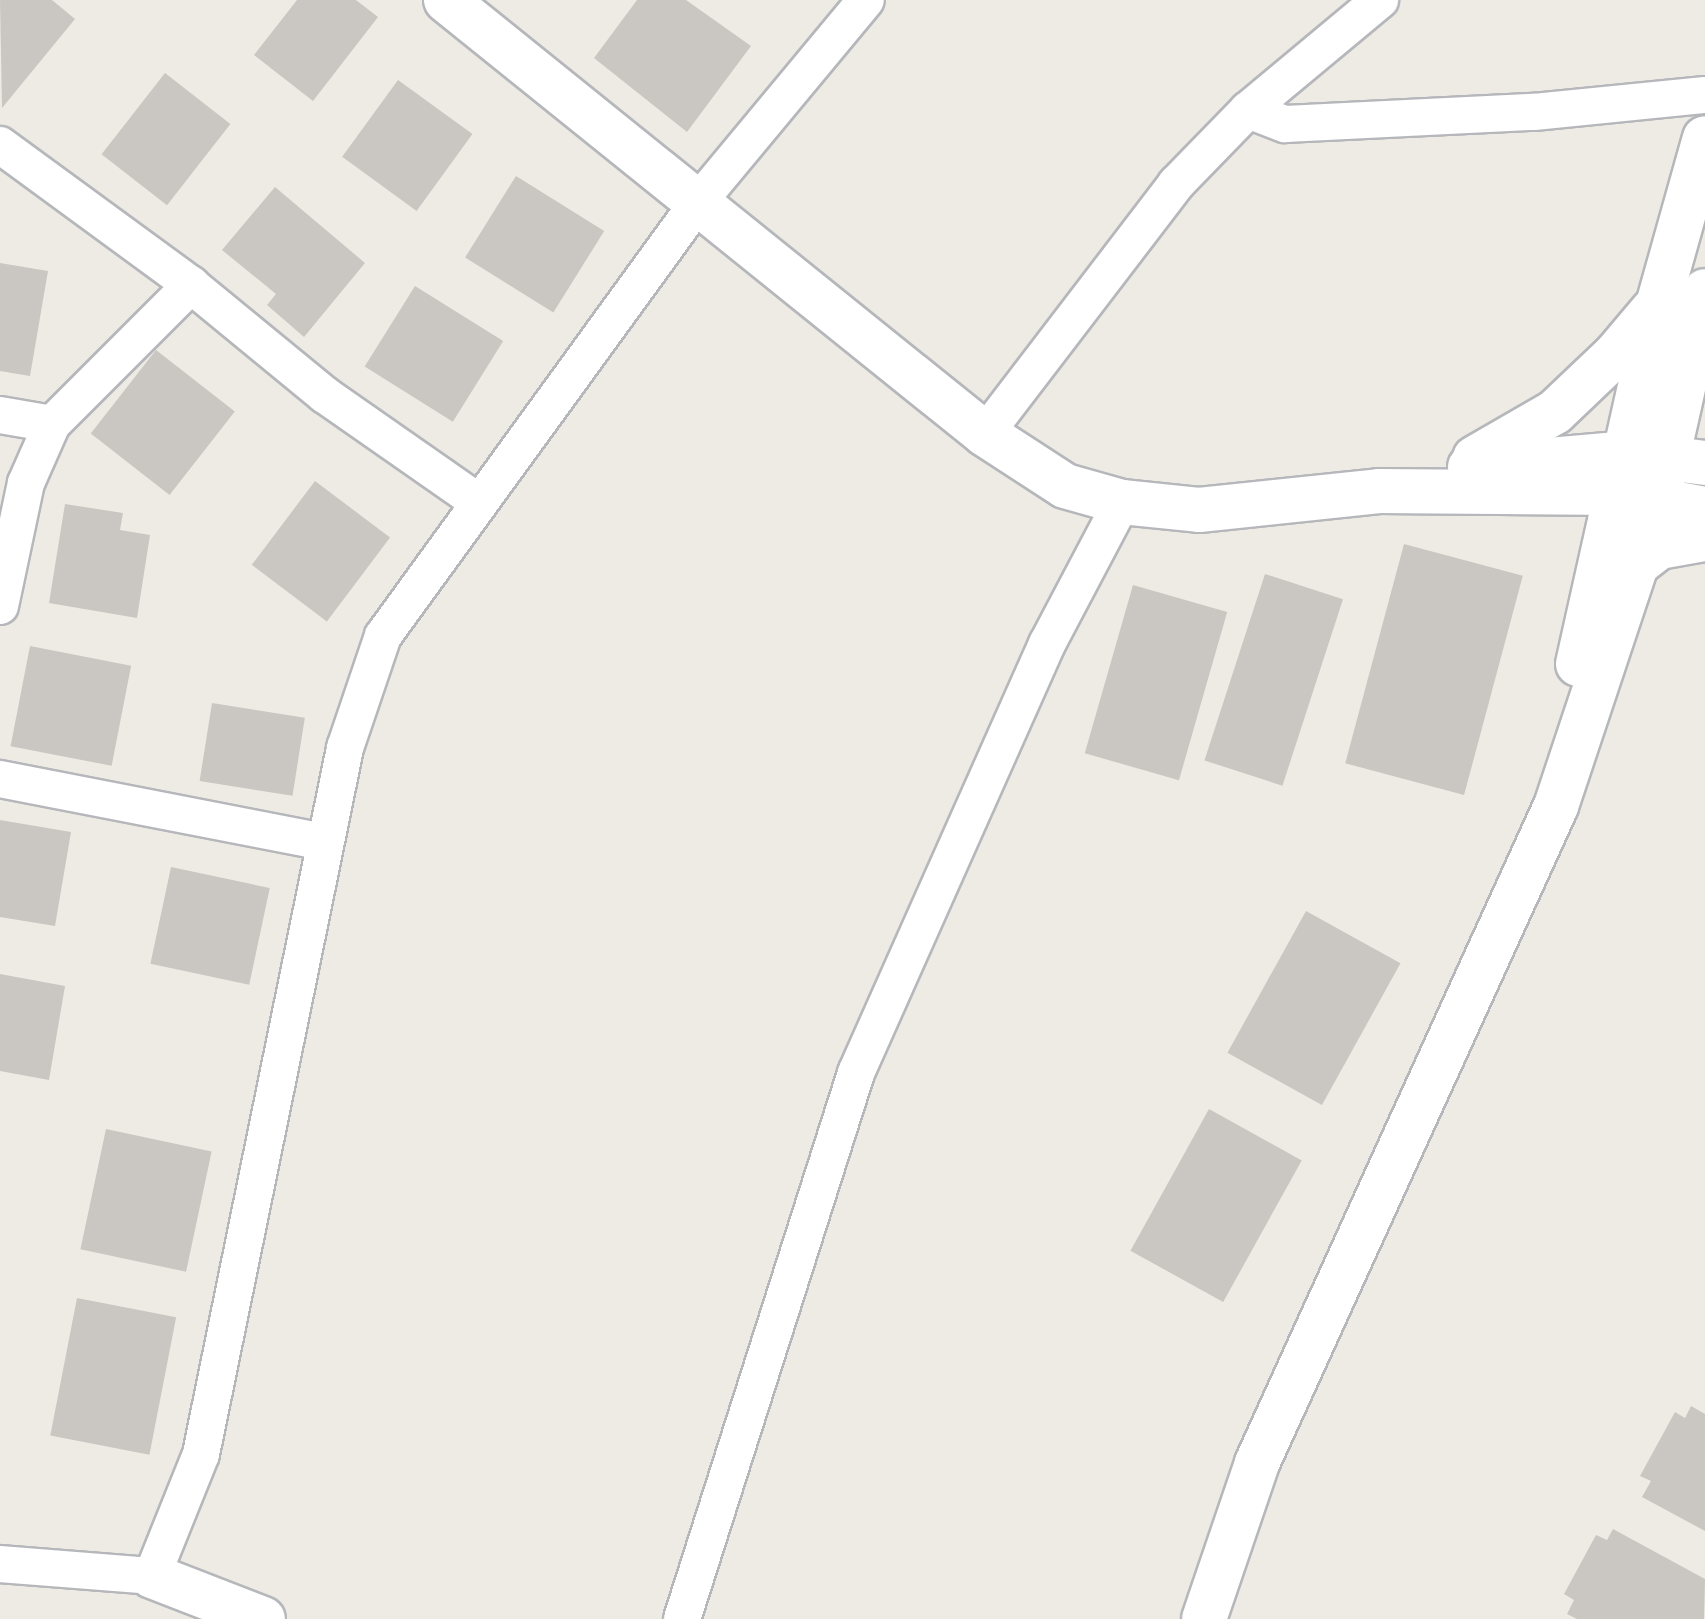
<!DOCTYPE html>
<style>
body{margin:0}
#map{position:relative;width:1705px;height:1619px;overflow:hidden;background:#eeebe4;font-family:Karla,sans-serif}
div>[style]{position:absolute}
[style*='--x']{left:calc(var(--x)*1px);top:calc(var(--y)*1px);width:calc(var(--w)*1px);rotate:calc(var(--a)*1deg)}
.building>*{inset:0;background:#cac6c2;transform-origin:0 0}
.roads{filter:drop-shadow(2px 0 #b5b7bb) drop-shadow(-2px 0 #b5b7bb) drop-shadow(0 2px #b5b7bb) drop-shadow(0 -2px #b5b7bb)}
.street>*{height:36px;margin:-18px;padding:0 18px;transform-origin:18px;border-radius:18px;background:#fff}
.secondary>*{height:44px;margin:-22px;padding:0 22px;transform-origin:22px;border-radius:22px;background:#fff}
span{translate:-50% -50%;white-space:nowrap;text-align:center;line-height:1.15;-webkit-text-stroke:8px #fff;paint-order:stroke}
</style>
<div id="map">
<div class="building">
<div style="clip-path:polygon(0 0,52px 0,75px 19px,2px 108px)"></div>
<div style="clip-path:polygon(297px 0,356px 0,378px 17px,313px 101px,254px 55px)"></div>
<div style="clip-path:polygon(637px 0,686px 0,751px 46px,687px 132px,594px 58px)"></div>
<div style="left:165px;top:73px;width:83px;height:103px;rotate:38deg"></div>
<div style="left:398px;top:80px;width:92px;height:95px;rotate:36deg"></div>
<div style="left:516px;top:176px;width:104px;height:96px;rotate:32deg"></div>
<div style="clip-path:polygon(275px 187px,365px 263px,304px 337px,267px 305px,276px 294px,222px 250px)"></div>
<div style="clip-path:polygon(0 263px,48px 271px,30px 376px,0 371px)"></div>
<div style="left:415px;top:286px;width:104px;height:95px;rotate:32deg"></div>
<div style="left:156px;top:350px;width:100px;height:106px;rotate:38deg"></div>
<div style="left:315px;top:481px;width:94px;height:105px;rotate:37deg"></div>
<div style="clip-path:polygon(65px 504px,123px 513px,120px 530px,150px 535px,137px 618px,49px 603px)"></div>
<div style="left:1404px;top:544px;width:123px;height:227px;rotate:15deg"></div>
<div style="left:1265px;top:574px;width:82px;height:196px;rotate:18deg"></div>
<div style="left:1133px;top:585px;width:98px;height:175px;rotate:16deg"></div>
<div style="left:30px;top:646px;width:103px;height:102px;rotate:11deg"></div>
<div style="left:212px;top:703px;width:94px;height:79px;rotate:9deg"></div>
<div style="clip-path:polygon(0 820px,71px 832px,55px 926px,0 917px)"></div>
<div style="left:171px;top:867px;width:101px;height:99px;rotate:12deg"></div>
<div style="left:1306px;top:911px;width:108px;height:162px;rotate:29deg"></div>
<div style="clip-path:polygon(0 974px,65px 986px,49px 1080px,0 1071px)"></div>
<div style="left:1209px;top:1109px;width:106px;height:162px;rotate:29deg"></div>
<div style="left:106px;top:1129px;width:108px;height:123px;rotate:12deg"></div>
<div style="left:77px;top:1298px;width:101px;height:140px;rotate:11deg"></div>
<div style="clip-path:polygon(1691px 1406px,1705px 1414px,1705px 1531px,1642px 1497px,1651px 1481px,1640px 1476px,1675px 1412px,1685px 1418px)"></div>
<div style="clip-path:polygon(1613px 1529px,1705px 1579px,1704px 1619px,1577px 1619px,1567px 1614px,1574px 1600px,1564px 1594px,1596px 1535px,1607px 1540px)"></div>
</div>
<div class="roads">
<div class="street">
<div style="--x:1248;--y:110;--w:40;--a:21"></div>
<div style="--x:1285;--y:124;--w:249;--a:-2.8"></div>
<div style="--x:1534;--y:112;--w:172;--a:-5.7"></div>
<div style="--x:0;--y:145;--w:237;--a:36.2"></div>
<div style="--x:191;--y:285;--w:173;--a:39.4"></div>
<div style="--x:325;--y:395;--w:185;--a:34.9"></div>
<div style="--x:0;--y:415;--w:53;--a:9.8"></div>
<div style="--x:985;--y:434;--w:315;--a:-52.6"></div>
<div style="--x:1176;--y:184;--w:103;--a:-45.8"></div>
<div style="--x:1248;--y:110;--w:172;--a:-39.8"></div>
<div style="--x:0;--y:606;--w:126;--a:-78.1"></div>
<div style="--x:26;--y:483;--w:64;--a:-66.2"></div>
<div style="--x:52;--y:424;--w:197;--a:-45"></div>
<div style="--x:0;--y:779;--w:331;--a:11"></div>
<div style="--x:0;--y:1564;--w:152;--a:4.5"></div>
<div style="--x:152;--y:1576;--w:131;--a:-68.1"></div>
<div style="--x:201;--y:1454;--w:721;--a:-78.47"></div>
<div style="--x:345;--y:748;--w:118;--a:-71.3"></div>
<div style="--x:383;--y:636;--w:538;--a:-54"></div>
<div style="--x:699;--y:201;--w:261;--a:-50.3"></div>
<div style="--x:682;--y:1619;--w:573;--a:-72.32"></div>
<div style="--x:856;--y:1073;--w:470;--a:-66"></div>
<div style="--x:1047;--y:644;--w:161;--a:-62.2"></div>
</div>
<div class="secondary">
<div style="--x:446;--y:0;--w:692;--a:38.84"></div>
<div style="--x:985;--y:434;--w:95;--a:33"></div>
<div style="--x:1065;--y:486;--w:59;--a:15.7"></div>
<div style="--x:1122;--y:502;--w:77;--a:5.9"></div>
<div style="--x:1199;--y:510;--w:181;--a:-6"></div>
<div style="--x:1379;--y:491;--w:239;--a:0.5"></div>
<div style="--x:1618;--y:493;--w:88;--a:10.4"></div>
<div style="--x:1475;--y:458;--w:92;--a:-29.9"></div>
<div style="--x:1555;--y:412;--w:84;--a:-43.6"></div>
<div style="--x:1616;--y:354;--w:57;--a:-49.9"></div>
<div style="--x:1470;--y:467;--w:157;--a:-5.1"></div>
<div style="--x:1626;--y:453;--w:80;--a:7.2"></div>
<div style="--x:1636;--y:565;--w:29;--a:-38"></div>
<div style="--x:1659;--y:547;--w:47;--a:-9.9"></div>
<div style="--x:1578;--y:664;--w:368;--a:-77.4"></div>
<div style="--x:1658;--y:305;--w:173;--a:-74.3"></div>
<div style="--x:152;--y:1576;--w:119;--a:21.2"></div>
<div style="--x:1204;--y:1619;--w:165;--a:-71.2"></div>
<div style="--x:1257;--y:1463;--w:722;--a:-65.53"></div>
<div style="--x:1556;--y:806;--w:324;--a:-71.6"></div>
<div style="--x:1658;--y:499;--w:213;--a:-77.3"></div>
</div>
</div>
</div>
